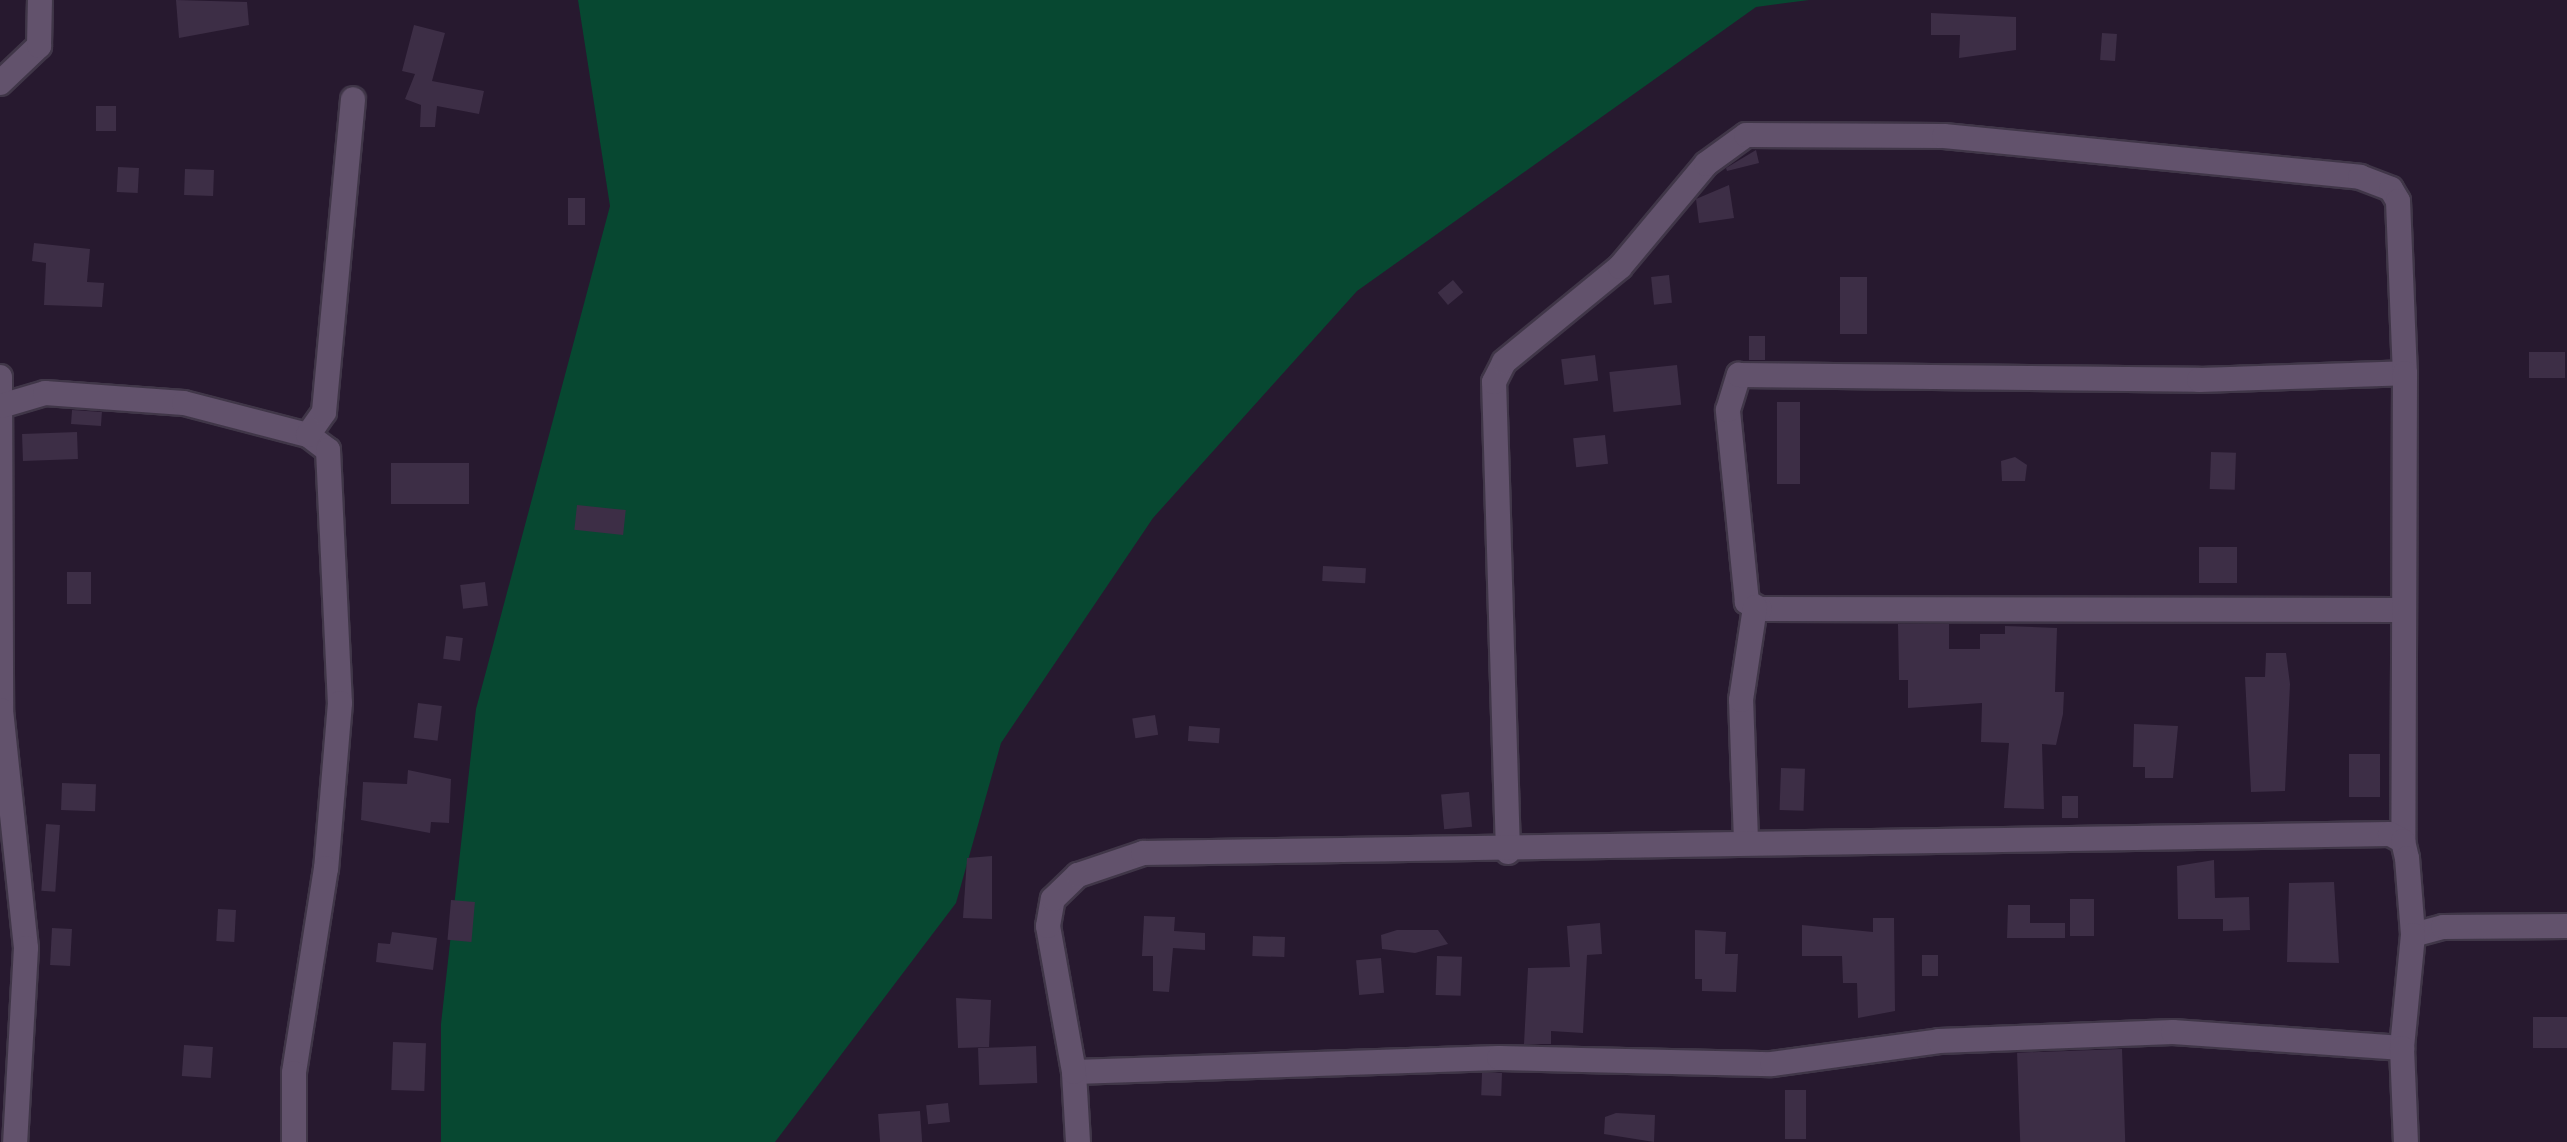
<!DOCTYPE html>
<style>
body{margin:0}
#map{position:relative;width:2567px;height:1142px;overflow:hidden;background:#27192f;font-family:"Fira Sans",sans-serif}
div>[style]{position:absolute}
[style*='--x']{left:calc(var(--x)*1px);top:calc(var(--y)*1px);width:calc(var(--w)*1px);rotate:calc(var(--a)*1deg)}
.green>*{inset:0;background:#074831}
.building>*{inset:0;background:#3d2e46;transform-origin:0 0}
.roads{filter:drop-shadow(2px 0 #403648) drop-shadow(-2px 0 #403648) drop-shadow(0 2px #403648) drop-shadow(0 -2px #403648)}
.minor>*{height:24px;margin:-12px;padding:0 12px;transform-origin:12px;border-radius:12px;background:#62526c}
span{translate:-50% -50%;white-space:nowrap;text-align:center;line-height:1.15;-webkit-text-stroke:6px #0c0710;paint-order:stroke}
</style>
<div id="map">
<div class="green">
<div style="clip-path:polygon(578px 0,1809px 0,1756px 7px,1357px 291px,1153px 518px,1001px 743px,956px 903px,775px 1142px,441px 1142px,441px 1024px,476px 709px,610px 206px)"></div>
</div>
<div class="building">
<div style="clip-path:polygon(176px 0,247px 2px,249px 25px,179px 38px)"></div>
<div style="clip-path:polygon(1931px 13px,2016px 17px,2016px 50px,1959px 58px,1960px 35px,1931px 35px)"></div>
<div style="clip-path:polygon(414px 25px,445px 33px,432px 81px,484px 91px,479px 114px,437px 106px,435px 127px,420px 127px,421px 105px,405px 99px,415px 74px,402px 71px)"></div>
<div style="left:2102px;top:33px;width:15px;height:27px;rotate:4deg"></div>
<div style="left:96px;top:106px;width:20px;height:25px"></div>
<div style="clip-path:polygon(1756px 150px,1759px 163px,1727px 171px,1726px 168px)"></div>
<div style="left:118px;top:167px;width:21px;height:25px;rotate:3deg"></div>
<div style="left:185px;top:169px;width:29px;height:26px;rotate:2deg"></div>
<div style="clip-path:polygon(1729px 185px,1734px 218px,1699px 223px,1696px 199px)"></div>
<div style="left:568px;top:198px;width:17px;height:27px"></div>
<div style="clip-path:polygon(34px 243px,90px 249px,87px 282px,104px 283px,102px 307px,44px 305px,46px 263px,32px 261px)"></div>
<div style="left:1669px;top:275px;width:28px;height:18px;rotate:84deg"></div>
<div style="left:1840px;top:277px;width:27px;height:57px"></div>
<div style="left:1453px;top:280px;width:16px;height:20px;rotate:50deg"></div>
<div style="left:1749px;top:336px;width:16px;height:24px"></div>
<div style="left:2529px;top:352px;width:36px;height:26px"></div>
<div style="left:1595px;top:355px;width:26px;height:34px;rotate:83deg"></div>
<div style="left:1677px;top:365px;width:40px;height:68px;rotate:84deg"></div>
<div style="left:1777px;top:402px;width:23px;height:82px"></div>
<div style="left:72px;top:410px;width:30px;height:14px;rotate:4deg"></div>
<div style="left:77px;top:432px;width:27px;height:55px;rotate:88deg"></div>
<div style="left:1605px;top:435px;width:29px;height:32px;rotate:84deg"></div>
<div style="left:2211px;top:452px;width:25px;height:37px;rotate:2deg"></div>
<div style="clip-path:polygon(2015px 457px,2027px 465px,2025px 481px,2002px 481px,2001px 461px)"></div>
<div style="left:391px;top:463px;width:78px;height:41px"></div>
<div style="left:577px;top:505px;width:49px;height:25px;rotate:6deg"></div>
<div style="left:2199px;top:547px;width:38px;height:36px"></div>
<div style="left:1323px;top:566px;width:43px;height:15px;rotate:3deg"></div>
<div style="left:67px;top:572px;width:24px;height:32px"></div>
<div style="left:485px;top:582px;width:24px;height:25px;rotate:83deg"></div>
<div style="clip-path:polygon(1898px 624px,1949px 624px,1949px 649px,1980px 649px,1980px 634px,2005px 634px,2005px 626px,2057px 628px,2055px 692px,2064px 692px,2063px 714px,2056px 745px,2042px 744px,2044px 809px,2004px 808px,2009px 743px,1981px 742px,1982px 703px,1908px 708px,1908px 680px,1899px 680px)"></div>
<div style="left:446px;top:636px;width:17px;height:23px;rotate:7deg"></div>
<div style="clip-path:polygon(2266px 653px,2286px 653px,2290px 684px,2285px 791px,2251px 792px,2245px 677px,2265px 677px)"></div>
<div style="left:418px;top:703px;width:24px;height:35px;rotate:7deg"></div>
<div style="left:1155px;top:715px;width:20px;height:23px;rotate:81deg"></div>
<div style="clip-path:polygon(2134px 724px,2178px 726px,2173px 778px,2145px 778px,2145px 767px,2133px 767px)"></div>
<div style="left:1189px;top:726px;width:31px;height:15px;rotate:4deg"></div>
<div style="left:2349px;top:754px;width:31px;height:43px"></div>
<div style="left:1781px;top:768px;width:24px;height:42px;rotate:2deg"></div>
<div style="clip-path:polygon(408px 770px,451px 779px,449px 823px,431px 822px,430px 833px,361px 820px,363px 782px,407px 784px)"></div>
<div style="left:62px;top:783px;width:34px;height:27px;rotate:2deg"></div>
<div style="left:1469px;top:792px;width:35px;height:28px;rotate:85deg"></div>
<div style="left:2062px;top:796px;width:16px;height:22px"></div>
<div style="left:46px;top:824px;width:14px;height:67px;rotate:4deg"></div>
<div style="clip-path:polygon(992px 856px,992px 919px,963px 918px,967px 858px)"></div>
<div style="clip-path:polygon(2214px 860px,2215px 898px,2249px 897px,2250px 930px,2223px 931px,2223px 919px,2178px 919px,2177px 866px)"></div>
<div style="clip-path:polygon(2334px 882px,2339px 963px,2287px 962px,2289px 883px)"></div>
<div style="left:2070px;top:899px;width:24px;height:37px"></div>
<div style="left:451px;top:900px;width:24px;height:40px;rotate:5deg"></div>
<div style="clip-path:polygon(2008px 905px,2030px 905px,2030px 923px,2065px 923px,2065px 938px,2007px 938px)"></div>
<div style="left:218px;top:909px;width:18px;height:32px;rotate:3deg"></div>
<div style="clip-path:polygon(1144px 916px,1175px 917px,1174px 931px,1205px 933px,1205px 950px,1173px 948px,1169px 992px,1153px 991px,1153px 956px,1142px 956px)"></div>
<div style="clip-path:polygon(1873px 918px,1894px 918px,1895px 1011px,1858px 1018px,1857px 983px,1843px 983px,1842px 956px,1802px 956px,1802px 925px,1873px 932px)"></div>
<div style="clip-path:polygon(1600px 923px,1602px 954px,1587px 955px,1583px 1033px,1551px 1031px,1551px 1044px,1524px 1044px,1528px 968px,1570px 967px,1567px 926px)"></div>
<div style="left:52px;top:928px;width:20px;height:37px;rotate:3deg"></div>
<div style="clip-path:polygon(1397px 930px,1438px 930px,1448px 944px,1415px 953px,1382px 949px,1381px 935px)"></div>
<div style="clip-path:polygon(1695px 930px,1726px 932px,1725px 954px,1738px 954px,1736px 992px,1702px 991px,1702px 979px,1695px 979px)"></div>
<div style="clip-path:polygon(392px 932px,437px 938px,433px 970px,376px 962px,378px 943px,390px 944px)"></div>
<div style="left:1253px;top:936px;width:32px;height:20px;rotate:2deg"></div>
<div style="left:1922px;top:955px;width:16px;height:21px"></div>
<div style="left:1437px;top:956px;width:25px;height:39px;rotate:2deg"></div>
<div style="left:1381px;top:958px;width:35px;height:25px;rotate:85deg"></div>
<div style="clip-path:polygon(956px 998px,991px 1000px,989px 1047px,958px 1048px)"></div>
<div style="left:2567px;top:1017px;width:31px;height:34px;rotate:90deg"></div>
<div style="left:393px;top:1042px;width:33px;height:48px;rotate:2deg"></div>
<div style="left:184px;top:1045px;width:29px;height:31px;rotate:4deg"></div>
<div style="left:1036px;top:1046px;width:37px;height:58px;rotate:88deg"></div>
<div style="left:2122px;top:1049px;width:93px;height:105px;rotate:88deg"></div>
<div style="left:1502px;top:1073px;width:23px;height:20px;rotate:92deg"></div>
<div style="left:1785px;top:1090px;width:21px;height:49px"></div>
<div style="left:948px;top:1103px;width:19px;height:22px;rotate:84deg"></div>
<div style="left:920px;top:1111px;width:31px;height:42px;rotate:86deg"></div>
<div style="clip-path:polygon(1616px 1113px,1655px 1115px,1654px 1142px,1604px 1134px,1605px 1117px)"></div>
</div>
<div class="roads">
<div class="minor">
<div style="--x:0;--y:83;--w:54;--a:-43.5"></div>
<div style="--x:39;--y:46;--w:46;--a:-88.8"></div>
<div style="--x:0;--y:377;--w:333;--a:89.8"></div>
<div style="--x:1;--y:710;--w:239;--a:84"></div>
<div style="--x:26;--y:948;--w:194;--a:93.2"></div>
<div style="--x:1;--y:406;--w:46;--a:-16.5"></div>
<div style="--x:45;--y:393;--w:139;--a:4.1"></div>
<div style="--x:184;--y:403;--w:128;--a:14.5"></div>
<div style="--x:308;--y:435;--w:25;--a:37"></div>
<div style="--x:328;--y:450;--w:253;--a:87.3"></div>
<div style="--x:340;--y:703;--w:166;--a:94.8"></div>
<div style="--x:326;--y:868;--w:207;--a:98.9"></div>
<div style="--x:294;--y:1073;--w:69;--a:90"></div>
<div style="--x:308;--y:435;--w:28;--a:-55"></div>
<div style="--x:324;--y:412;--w:314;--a:-84.7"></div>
<div style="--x:2404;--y:610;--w:644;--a:-179.91"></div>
<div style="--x:1760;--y:609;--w:15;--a:-152"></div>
<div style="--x:1747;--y:602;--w:193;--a:-95.7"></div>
<div style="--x:1728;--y:410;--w:37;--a:-73"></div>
<div style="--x:1739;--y:375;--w:460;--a:0.6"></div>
<div style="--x:2199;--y:380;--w:206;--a:-1.9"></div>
<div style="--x:1746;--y:841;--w:141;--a:-92"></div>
<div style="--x:1741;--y:700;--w:94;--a:-81.4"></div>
<div style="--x:1508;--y:852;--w:470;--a:-91.7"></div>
<div style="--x:1494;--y:382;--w:22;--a:-63"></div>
<div style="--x:1504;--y:362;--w:150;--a:-39.3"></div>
<div style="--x:1620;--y:267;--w:134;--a:-50.1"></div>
<div style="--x:1706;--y:164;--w:49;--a:-35.9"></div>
<div style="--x:1746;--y:135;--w:198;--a:0.3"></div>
<div style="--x:1944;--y:136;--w:418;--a:5.6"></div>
<div style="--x:2360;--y:177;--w:33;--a:21"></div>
<div style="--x:2391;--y:189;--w:14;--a:60"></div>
<div style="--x:2398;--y:201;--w:172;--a:87.7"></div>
<div style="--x:2405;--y:373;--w:468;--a:90.2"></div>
<div style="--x:2413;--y:935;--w:31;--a:-15"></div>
<div style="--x:2443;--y:927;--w:124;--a:-0.5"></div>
<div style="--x:1074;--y:1072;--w:425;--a:-1.9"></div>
<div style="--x:1499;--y:1058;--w:273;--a:1.3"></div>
<div style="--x:1772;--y:1064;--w:169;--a:-7.8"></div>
<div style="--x:1939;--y:1041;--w:234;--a:-2.2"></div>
<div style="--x:2173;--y:1032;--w:230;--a:4"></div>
<div style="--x:1078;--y:1142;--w:70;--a:-93.3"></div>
<div style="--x:1074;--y:1072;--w:148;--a:-100.1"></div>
<div style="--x:1048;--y:926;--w:27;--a:-80"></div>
<div style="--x:1053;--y:899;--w:35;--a:-44"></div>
<div style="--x:1078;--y:875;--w:69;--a:-18.7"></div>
<div style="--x:1143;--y:853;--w:1247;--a:-0.87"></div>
<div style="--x:2390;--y:834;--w:15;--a:28"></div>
<div style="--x:2403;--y:841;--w:17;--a:77"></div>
<div style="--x:2407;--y:858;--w:77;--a:85.5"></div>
<div style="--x:2413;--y:935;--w:114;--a:95.6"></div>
<div style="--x:2402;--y:1048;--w:94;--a:87.6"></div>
</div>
</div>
</div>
